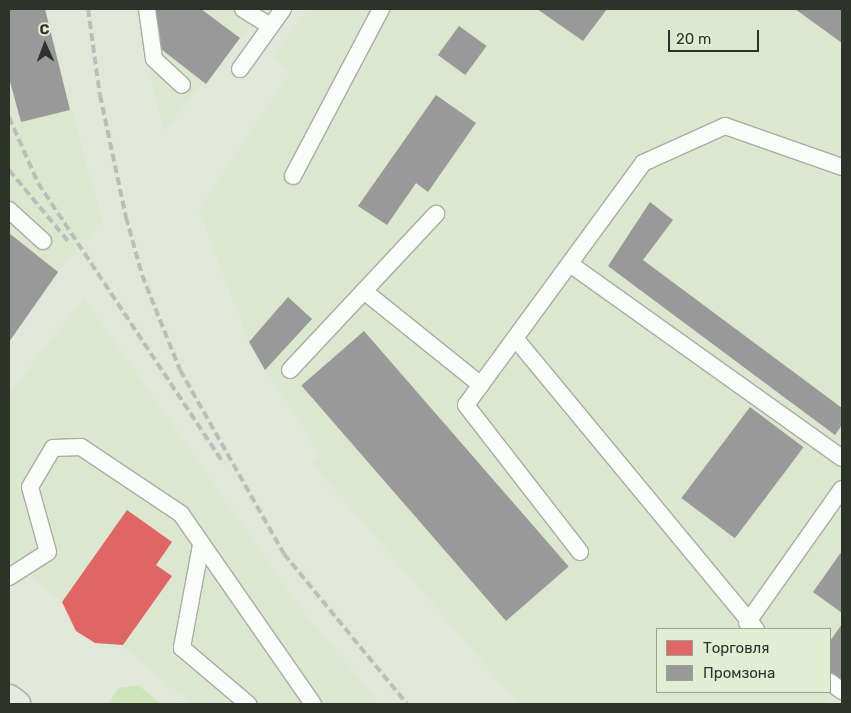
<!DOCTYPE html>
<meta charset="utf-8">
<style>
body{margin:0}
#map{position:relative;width:851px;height:713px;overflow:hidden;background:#e1e8da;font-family:Rubik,sans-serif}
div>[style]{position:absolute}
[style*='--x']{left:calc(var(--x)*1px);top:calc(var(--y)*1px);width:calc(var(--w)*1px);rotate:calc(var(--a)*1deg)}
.built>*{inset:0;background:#dbe7cf}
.green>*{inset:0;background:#cee4b9}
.shops>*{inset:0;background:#e06666}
.industry>*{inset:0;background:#999;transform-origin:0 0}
.roads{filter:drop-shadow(1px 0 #a8aea3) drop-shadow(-1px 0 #a8aea3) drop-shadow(0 1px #a8aea3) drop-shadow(0 -1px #a8aea3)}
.service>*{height:16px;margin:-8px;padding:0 8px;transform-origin:8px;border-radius:8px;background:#fafcf9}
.primary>*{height:28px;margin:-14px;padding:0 14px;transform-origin:14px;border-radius:14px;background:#e6ebe2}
.rail>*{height:4px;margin-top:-2px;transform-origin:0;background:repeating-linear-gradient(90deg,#bcbebb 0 8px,transparent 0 12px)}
span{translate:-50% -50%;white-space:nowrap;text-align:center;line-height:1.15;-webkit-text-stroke:5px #e1eed4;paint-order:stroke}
.frame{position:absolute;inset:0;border:10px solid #2e3329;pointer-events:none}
.legend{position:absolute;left:656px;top:628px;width:175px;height:65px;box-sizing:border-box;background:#e1eed4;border:1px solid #99a390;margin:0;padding:6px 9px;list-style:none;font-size:15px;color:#2e3329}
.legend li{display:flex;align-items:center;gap:10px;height:25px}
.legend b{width:25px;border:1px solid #99a390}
.north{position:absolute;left:20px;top:20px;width:50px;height:50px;-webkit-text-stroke:4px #e1eed4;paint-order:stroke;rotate:358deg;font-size:14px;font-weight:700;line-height:20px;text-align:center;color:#2e3329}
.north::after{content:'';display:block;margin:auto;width:18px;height:22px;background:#2e3329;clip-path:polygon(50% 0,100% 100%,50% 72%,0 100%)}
.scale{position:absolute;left:668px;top:30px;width:91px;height:22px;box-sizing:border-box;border:2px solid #2e3329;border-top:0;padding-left:6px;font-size:15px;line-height:18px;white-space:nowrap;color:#2e3329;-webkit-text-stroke:4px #e1eed4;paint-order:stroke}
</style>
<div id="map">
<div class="built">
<div style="clip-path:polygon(9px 9px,45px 9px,102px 221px,58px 272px,9px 342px)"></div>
<div style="clip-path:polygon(135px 9px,264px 9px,164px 131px)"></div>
<div style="clip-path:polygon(evenodd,307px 9px,842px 9px,842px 683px,826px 704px,519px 704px,312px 463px,320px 455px,249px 342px,199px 210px,291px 72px,273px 58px,307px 9px,657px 629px,830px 629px,830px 692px,657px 692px,657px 629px)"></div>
<div style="clip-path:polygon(84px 298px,301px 609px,380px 704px,191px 704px,118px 642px,100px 644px,83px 638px,71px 624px,67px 606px,9px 559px,9px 394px)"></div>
</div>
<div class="green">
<div style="clip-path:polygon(138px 685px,161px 704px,108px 704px,119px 688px)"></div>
</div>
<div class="shops">
<div style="clip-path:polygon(127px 510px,172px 542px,156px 565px,172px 576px,123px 645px,95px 643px,76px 631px,62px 602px)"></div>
</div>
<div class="industry">
<div style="clip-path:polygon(9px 9px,45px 9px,70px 110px,21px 122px,9px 78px)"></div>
<div style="clip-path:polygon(156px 9px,201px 9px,240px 38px,206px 84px,157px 46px)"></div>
<div style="clip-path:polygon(537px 9px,607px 9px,583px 41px)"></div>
<div style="clip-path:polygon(795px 9px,842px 9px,842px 43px)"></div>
<div style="left:459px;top:26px;width:34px;height:36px;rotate:36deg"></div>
<div style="clip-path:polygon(436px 95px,476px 123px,428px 192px,416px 183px,387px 225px,358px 206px)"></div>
<div style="clip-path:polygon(650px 202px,673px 220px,643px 260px,842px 408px,842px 425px,835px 435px,608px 266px)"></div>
<div style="clip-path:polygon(9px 233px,58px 272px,9px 342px)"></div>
<div style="clip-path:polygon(288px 297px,312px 319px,265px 370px,249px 342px)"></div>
<div style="left:364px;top:331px;width:312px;height:83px;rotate:49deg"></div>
<div style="left:750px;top:407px;width:67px;height:114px;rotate:37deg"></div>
<div style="clip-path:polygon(842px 551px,842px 613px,813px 592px)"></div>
<div style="clip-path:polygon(842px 624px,842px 683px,830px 674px,830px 641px)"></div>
</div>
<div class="roads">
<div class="service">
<div style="--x:147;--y:9;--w:50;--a:82"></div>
<div style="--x:154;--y:59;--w:38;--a:43"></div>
<div style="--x:243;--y:9;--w:32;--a:32"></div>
<div style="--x:240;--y:69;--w:74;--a:-54.4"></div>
<div style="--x:293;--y:176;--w:189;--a:-62.2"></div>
<div style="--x:9;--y:210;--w:46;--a:42.4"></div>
<div style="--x:570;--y:264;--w:334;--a:35.5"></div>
<div style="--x:364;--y:291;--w:150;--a:38.8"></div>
<div style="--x:515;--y:338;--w:378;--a:50.4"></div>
<div style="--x:290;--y:370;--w:214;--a:-46.9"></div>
<div style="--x:201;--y:545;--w:105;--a:100.5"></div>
<div style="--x:182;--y:648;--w:87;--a:40.3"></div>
<div style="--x:580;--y:552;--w:186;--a:-127.8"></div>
<div style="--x:466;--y:405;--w:300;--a:-53.8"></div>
<div style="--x:643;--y:163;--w:90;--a:-24.3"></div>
<div style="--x:725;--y:126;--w:124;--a:19.3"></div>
<div style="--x:9;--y:577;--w:46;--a:-32.7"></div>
<div style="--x:48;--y:552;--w:67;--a:-105.5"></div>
<div style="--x:30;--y:487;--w:45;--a:-59.5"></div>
<div style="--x:53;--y:448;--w:28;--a:-2"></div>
<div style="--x:81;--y:447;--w:120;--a:33.8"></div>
<div style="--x:181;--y:514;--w:231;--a:55.2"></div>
<div style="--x:747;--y:623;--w:164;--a:-54.7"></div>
<div style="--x:830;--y:682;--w:15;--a:37"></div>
</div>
<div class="primary">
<div style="--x:9;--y:699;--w:9;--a:36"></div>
</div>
</div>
<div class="rail">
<div style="--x:88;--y:9;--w:87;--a:82.1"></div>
<div style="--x:100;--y:95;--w:125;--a:78"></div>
<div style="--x:126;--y:217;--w:60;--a:74.6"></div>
<div style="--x:142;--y:275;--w:102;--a:68.2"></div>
<div style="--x:180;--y:370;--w:211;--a:60.5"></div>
<div style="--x:284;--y:554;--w:194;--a:50.6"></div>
<div style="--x:9;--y:117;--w:72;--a:66.3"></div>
<div style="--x:38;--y:183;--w:336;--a:56.5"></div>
<div style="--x:9;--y:170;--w:92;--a:50.3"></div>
</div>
<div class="frame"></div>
<ul class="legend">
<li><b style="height:14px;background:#e06666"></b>Торговля</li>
<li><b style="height:14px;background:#999"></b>Промзона</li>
</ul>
<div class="north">С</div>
<div class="scale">20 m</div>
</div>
